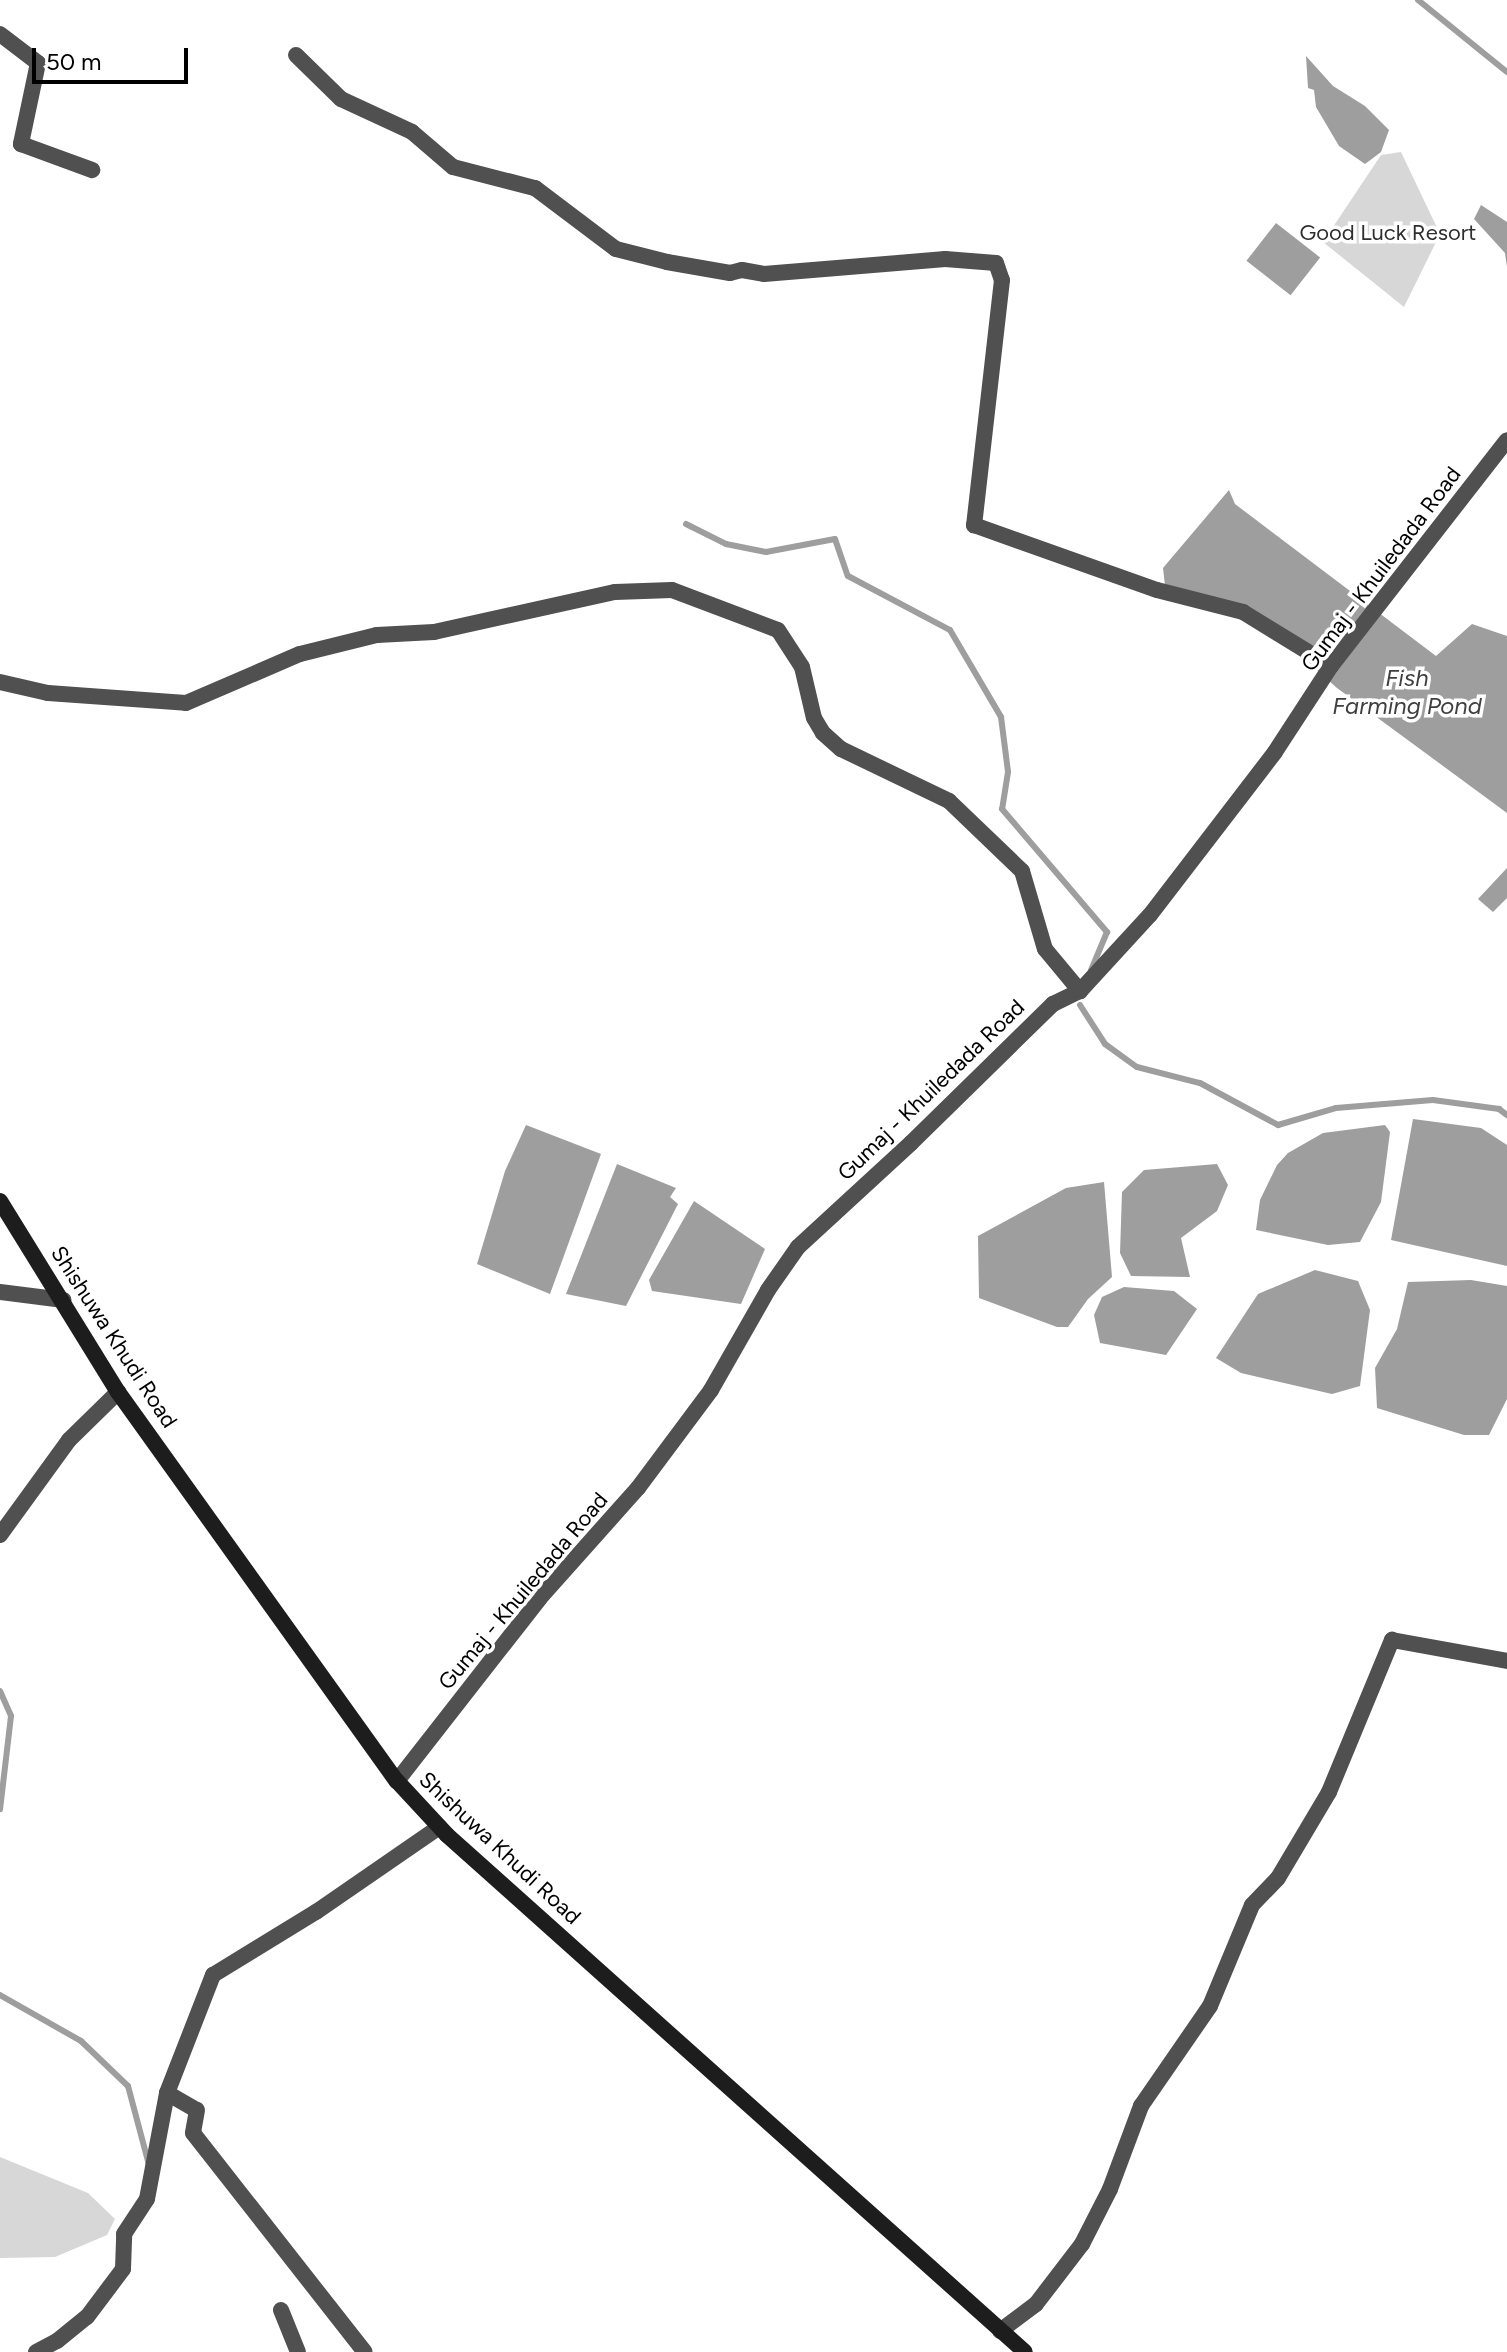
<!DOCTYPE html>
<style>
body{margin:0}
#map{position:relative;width:1507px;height:2352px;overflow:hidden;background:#fff;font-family:Figtree,sans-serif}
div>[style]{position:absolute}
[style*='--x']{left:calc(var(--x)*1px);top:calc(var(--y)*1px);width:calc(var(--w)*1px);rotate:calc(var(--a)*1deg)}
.green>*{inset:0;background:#d7d7d7}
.water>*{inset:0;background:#9e9e9e;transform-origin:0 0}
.stream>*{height:6px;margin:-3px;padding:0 3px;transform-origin:3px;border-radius:3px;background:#9e9e9e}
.street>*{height:16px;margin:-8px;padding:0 8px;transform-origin:8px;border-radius:8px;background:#505050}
.secondary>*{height:16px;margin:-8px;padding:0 8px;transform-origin:8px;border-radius:8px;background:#1d1d1d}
span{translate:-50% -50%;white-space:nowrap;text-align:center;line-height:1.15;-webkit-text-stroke:7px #fff;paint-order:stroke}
.park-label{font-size:22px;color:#2e2e2e}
.street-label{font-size:22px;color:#000}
.water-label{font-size:24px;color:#3f3f3f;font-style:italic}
.scale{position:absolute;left:32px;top:48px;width:156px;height:36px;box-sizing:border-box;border:4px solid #000;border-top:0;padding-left:10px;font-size:24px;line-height:28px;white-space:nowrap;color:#000;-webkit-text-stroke:6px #fff;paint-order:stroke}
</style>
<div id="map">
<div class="green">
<div style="clip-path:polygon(1401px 152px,1440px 234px,1404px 307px,1323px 242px,1381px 155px)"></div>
<div style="clip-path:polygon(0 2157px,88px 2193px,115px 2219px,107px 2235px,55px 2257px,0 2258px)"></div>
</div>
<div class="water">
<div style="clip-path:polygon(1306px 56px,1333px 86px,1365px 106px,1389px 130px,1381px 152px,1365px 164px,1339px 146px,1316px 107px,1314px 90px,1308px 88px)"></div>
<div style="clip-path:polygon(1481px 205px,1507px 222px,1507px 267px,1505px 253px,1474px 219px)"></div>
<div style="left:1276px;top:223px;width:56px;height:48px;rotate:38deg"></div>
<div style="clip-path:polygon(1229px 490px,1235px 504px,1436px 656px,1472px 624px,1507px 636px,1507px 813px,1337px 688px,1266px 625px,1166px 594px,1163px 568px)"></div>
<div style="clip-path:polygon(1507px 868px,1507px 898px,1493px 912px,1478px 899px)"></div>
<div style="clip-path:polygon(1413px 1119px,1481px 1128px,1507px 1145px,1507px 1266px,1391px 1240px)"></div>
<div style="clip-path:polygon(526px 1125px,601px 1154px,550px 1294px,477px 1264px,505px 1171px)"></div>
<div style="clip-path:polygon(1385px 1125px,1390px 1132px,1381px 1202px,1360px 1242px,1328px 1245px,1256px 1230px,1260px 1200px,1277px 1165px,1288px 1153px,1323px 1133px)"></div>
<div style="clip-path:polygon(617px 1164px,676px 1188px,670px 1197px,678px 1204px,626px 1306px,566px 1294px)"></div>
<div style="clip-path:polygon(1217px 1164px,1228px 1185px,1217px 1211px,1181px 1238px,1190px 1277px,1131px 1276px,1120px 1253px,1122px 1192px,1144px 1170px)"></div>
<div style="clip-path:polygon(1104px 1182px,1112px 1277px,1088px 1299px,1068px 1327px,1057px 1327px,979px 1298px,978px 1236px,1066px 1188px)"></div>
<div style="clip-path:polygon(694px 1201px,765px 1249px,741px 1304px,652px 1291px,649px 1280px)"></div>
<div style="clip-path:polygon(1315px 1270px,1358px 1281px,1370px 1310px,1360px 1386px,1332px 1394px,1241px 1373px,1216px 1358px,1258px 1294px)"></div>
<div style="clip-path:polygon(1471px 1280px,1507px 1286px,1507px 1399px,1489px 1435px,1464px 1435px,1377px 1408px,1375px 1368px,1397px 1329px,1408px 1282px)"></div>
<div style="clip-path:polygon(1124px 1287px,1174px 1291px,1197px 1309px,1166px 1355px,1100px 1343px,1094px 1315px,1102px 1297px)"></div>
</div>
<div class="stream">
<div style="--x:1418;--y:0;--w:114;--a:39"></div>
<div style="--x:686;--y:524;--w:45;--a:26.6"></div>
<div style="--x:726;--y:544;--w:41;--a:11.3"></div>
<div style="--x:766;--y:552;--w:70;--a:-10.7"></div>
<div style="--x:835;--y:539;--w:39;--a:71"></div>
<div style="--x:848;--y:576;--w:115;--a:27.9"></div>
<div style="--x:950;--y:630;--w:101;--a:59.6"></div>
<div style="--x:1001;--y:717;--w:55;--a:82.7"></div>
<div style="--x:1008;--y:772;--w:37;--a:99"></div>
<div style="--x:1002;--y:809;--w:162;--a:49.5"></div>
<div style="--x:1107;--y:932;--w:41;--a:112.8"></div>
<div style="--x:1080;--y:1005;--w:46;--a:57.3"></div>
<div style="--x:1105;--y:1044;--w:39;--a:36"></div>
<div style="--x:1137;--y:1067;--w:65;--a:14.3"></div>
<div style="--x:1200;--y:1083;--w:89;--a:28.3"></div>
<div style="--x:1278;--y:1125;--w:60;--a:-16.3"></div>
<div style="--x:1336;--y:1108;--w:97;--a:-4.7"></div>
<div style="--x:1433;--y:1100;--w:67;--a:7.8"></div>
<div style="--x:1499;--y:1109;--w:10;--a:37"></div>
<div style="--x:0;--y:1691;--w:27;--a:66"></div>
<div style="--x:11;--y:1716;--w:94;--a:96.7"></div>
<div style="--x:0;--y:1995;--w:93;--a:29.6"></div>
<div style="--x:81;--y:2041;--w:65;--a:43.8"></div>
<div style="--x:128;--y:2086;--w:82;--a:75.1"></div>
</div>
<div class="street">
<div style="--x:0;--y:34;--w:48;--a:37.3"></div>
<div style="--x:38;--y:63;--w:83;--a:101.9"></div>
<div style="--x:21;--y:144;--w:76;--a:20.1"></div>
<div style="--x:296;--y:55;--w:63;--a:44.4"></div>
<div style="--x:341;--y:99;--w:78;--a:24.9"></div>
<div style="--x:412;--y:132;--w:54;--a:40.5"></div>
<div style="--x:453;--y:167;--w:85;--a:14.4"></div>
<div style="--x:535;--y:188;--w:101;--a:37"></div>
<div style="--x:616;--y:249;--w:53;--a:14.3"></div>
<div style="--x:667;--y:262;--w:64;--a:9.9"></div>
<div style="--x:730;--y:273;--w:12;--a:-14"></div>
<div style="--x:742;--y:270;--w:22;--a:10"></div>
<div style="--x:764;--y:274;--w:182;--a:-4.7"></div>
<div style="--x:945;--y:259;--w:51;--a:4.5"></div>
<div style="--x:996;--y:263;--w:18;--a:71"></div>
<div style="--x:1002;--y:280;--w:247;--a:96.5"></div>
<div style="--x:974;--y:525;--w:194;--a:19.6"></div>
<div style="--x:1157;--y:590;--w:89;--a:14.3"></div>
<div style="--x:1243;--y:612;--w:103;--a:31.5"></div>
<div style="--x:0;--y:682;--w:49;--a:12.9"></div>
<div style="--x:48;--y:693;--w:138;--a:4.1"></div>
<div style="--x:186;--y:703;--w:124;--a:-23.3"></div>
<div style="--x:300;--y:654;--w:79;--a:-13.9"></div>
<div style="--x:377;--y:635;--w:57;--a:-3"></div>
<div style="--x:434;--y:632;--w:185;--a:-12.5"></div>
<div style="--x:615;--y:592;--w:57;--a:-2"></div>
<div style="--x:672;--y:590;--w:113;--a:20.7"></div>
<div style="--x:778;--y:630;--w:44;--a:57"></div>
<div style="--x:802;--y:667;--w:52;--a:76.8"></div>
<div style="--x:814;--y:718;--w:17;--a:59"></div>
<div style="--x:823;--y:733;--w:24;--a:42"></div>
<div style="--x:841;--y:749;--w:120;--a:25.7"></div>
<div style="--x:949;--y:801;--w:101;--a:43.8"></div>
<div style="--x:1022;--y:871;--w:81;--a:73.6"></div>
<div style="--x:1045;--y:949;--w:55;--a:50.2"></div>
<div style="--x:0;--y:1292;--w:64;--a:7.2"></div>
<div style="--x:0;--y:1535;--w:117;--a:-54"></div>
<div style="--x:69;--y:1440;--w:69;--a:-44.4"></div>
<div style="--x:397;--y:1781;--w:231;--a:-52"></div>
<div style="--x:539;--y:1599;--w:149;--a:-48.3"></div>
<div style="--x:638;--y:1488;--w:122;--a:-53.3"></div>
<div style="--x:711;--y:1390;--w:115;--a:-60.3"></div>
<div style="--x:768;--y:1290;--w:52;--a:-55.1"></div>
<div style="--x:798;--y:1247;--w:154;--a:-42.6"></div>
<div style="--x:911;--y:1143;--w:199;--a:-44.4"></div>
<div style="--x:1053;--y:1004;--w:30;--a:-26"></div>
<div style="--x:1080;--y:991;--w:103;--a:-47.4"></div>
<div style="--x:1150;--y:915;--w:205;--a:-52.5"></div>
<div style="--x:1275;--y:752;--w:103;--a:-56.9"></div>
<div style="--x:1331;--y:666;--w:286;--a:-52.1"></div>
<div style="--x:167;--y:2093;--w:34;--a:30"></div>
<div style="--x:197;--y:2110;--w:23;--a:100"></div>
<div style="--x:193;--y:2133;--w:278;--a:51.9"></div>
<div style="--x:281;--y:2310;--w:45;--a:68"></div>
<div style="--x:1000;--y:2331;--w:45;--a:-36.9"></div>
<div style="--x:1036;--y:2304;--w:76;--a:-52.5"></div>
<div style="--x:1082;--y:2244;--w:62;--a:-63"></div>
<div style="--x:1110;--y:2189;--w:89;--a:-69.5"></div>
<div style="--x:1141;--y:2106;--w:121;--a:-55.4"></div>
<div style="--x:1210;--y:2006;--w:109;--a:-67.4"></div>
<div style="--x:1252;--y:1905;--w:37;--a:-46"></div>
<div style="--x:1278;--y:1878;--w:100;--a:-59.3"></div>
<div style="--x:1329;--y:1792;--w:165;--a:-67.5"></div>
<div style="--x:1392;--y:1640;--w:117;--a:10.3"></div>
<div style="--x:36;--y:2352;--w:24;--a:-28"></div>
<div style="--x:57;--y:2341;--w:38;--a:-39"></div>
<div style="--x:87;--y:2317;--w:60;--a:-53.1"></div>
<div style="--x:123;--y:2269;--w:35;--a:-88"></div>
<div style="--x:124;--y:2234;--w:42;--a:-56.7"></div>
<div style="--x:147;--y:2199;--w:108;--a:-79.3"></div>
<div style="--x:167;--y:2093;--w:127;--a:-68.7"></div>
<div style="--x:213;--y:1975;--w:121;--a:-31.5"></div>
<div style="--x:316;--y:1912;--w:150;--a:-34.6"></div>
</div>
<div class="secondary">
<div style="--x:0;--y:1201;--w:225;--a:58.3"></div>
<div style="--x:118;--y:1392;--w:479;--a:54.4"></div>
<div style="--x:397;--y:1781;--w:74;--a:47.2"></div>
<div style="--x:447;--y:1835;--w:775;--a:41.81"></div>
</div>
<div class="park-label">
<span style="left:1388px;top:233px">Good Luck Resort</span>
</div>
<div class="street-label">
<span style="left:1381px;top:569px;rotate:-53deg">Gumaj - Khuiledada Road</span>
<span style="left:931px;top:1090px;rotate:-44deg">Gumaj - Khuiledada Road</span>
<span style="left:114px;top:1337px;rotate:57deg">Shishuwa Khudi Road</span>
<span style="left:523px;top:1591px;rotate:-50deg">Gumaj - Khuiledada Road</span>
<span style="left:500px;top:1848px;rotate:43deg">Shishuwa Khudi Road</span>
</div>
<div class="water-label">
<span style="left:1407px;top:692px">Fish<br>Farming Pond</span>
</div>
<div class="scale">50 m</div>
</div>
